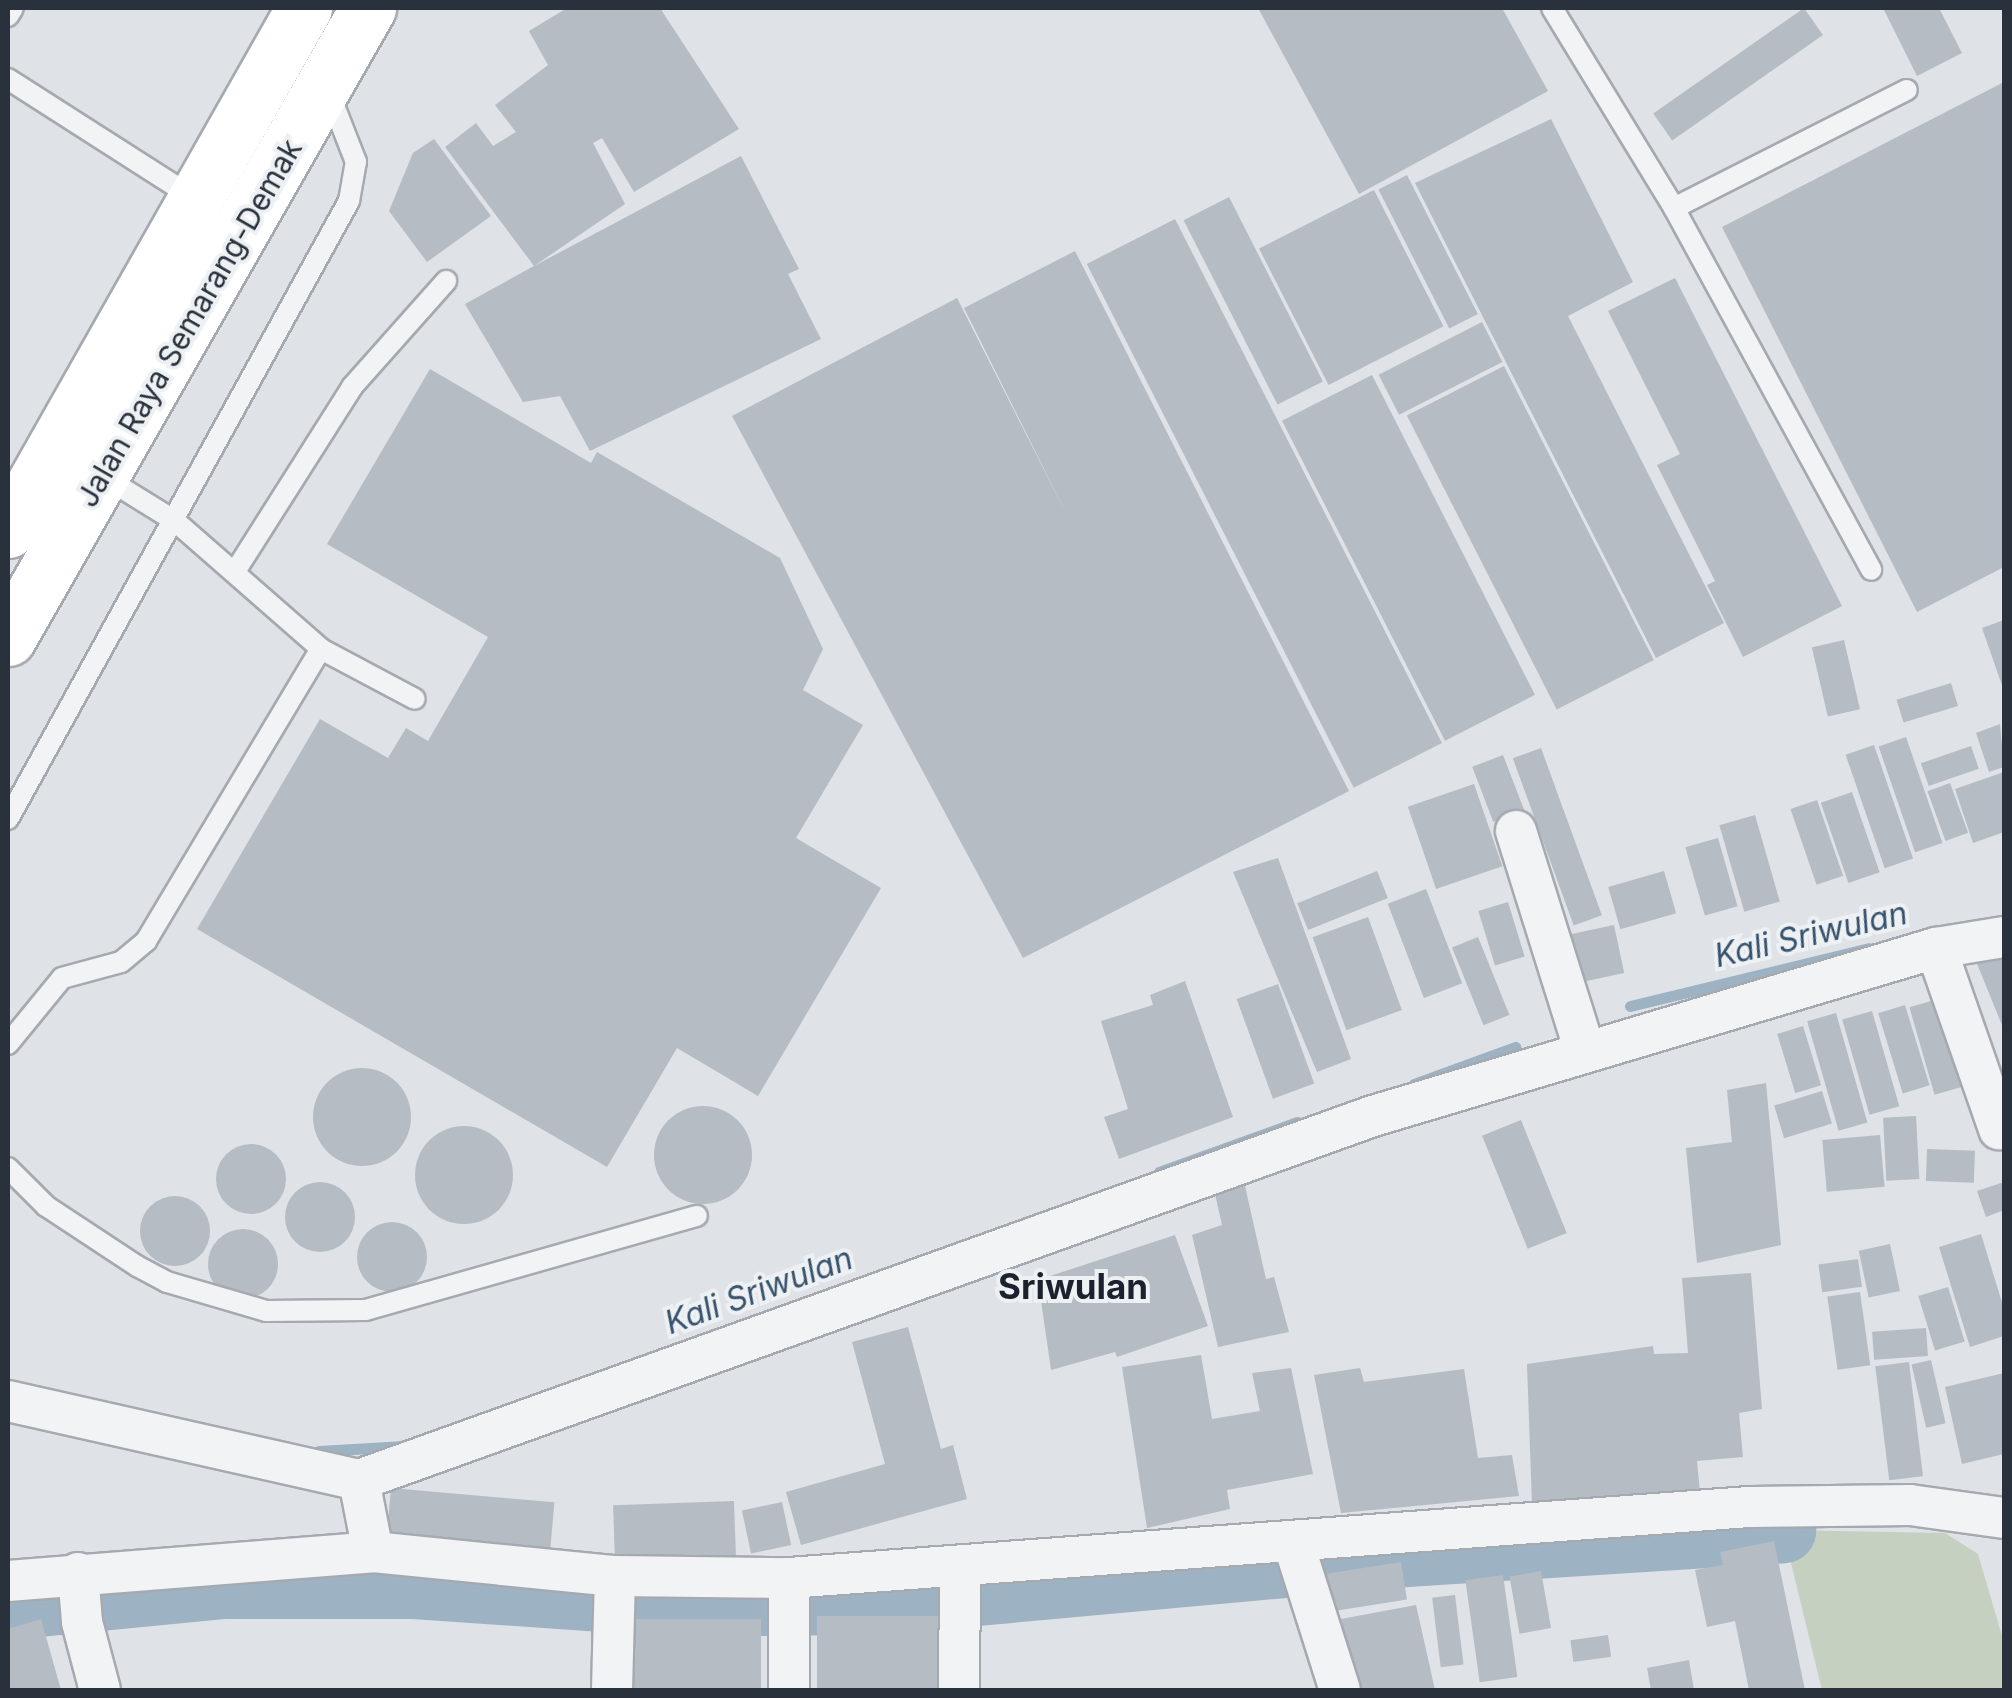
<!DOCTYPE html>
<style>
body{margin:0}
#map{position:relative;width:2012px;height:1698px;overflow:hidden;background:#dfe2e6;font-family:Inter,sans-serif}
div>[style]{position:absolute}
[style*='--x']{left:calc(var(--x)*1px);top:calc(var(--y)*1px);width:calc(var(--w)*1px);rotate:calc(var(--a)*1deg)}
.green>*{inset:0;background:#c5d0c0}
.stream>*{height:11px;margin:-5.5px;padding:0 5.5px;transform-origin:5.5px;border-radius:5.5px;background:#9db2c3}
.river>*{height:65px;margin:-32.5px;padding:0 32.5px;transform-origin:32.5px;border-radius:32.5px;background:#9db2c3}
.building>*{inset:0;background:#b6bcc3;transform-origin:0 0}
.round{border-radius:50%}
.roads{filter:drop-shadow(2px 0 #a5a9b0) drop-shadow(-2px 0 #a5a9b0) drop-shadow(0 2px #a5a9b0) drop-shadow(0 -2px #a5a9b0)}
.lane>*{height:20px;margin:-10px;padding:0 10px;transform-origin:10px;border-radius:10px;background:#f1f3f5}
.street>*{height:40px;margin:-20px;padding:0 20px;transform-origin:20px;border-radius:20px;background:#f1f3f5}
.highway>*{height:55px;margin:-27.5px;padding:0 27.5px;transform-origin:27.5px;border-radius:27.5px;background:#fff}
span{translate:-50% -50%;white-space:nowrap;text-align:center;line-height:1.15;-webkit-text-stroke:8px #eef1f4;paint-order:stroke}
.street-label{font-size:30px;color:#29313c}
.water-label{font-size:32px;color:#37526c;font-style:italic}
.quarter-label{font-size:35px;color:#1b222d;font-weight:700}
.frame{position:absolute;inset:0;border:10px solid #29313c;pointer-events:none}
</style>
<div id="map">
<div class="green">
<div style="clip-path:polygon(1783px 1530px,1945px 1533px,1978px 1554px,2004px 1643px,2004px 1690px,1822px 1690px)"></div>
</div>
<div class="stream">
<div style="--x:1630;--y:1006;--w:246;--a:-13.6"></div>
<div style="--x:1414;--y:1084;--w:108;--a:-20.1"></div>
<div style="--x:1159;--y:1172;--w:147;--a:-19.9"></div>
<div style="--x:319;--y:1451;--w:86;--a:-3.3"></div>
</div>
<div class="river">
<div style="--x:8;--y:1607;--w:217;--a:-5.6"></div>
<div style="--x:224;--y:1586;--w:190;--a:0"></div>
<div style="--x:414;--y:1586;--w:260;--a:4"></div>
<div style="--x:673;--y:1604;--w:204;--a:-0.6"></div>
<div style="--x:877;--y:1602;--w:531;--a:-5.18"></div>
<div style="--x:1406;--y:1554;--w:378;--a:-3.6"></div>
</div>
<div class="building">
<div style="clip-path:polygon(567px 8px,660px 8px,739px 129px,634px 192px,602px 138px,593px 143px,625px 204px,534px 266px,741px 156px,799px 269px,788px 274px,821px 339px,590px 451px,560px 396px,523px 402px,465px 304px,534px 266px,445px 147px,476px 123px,493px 146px,516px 132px,495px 105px,548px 65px,529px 31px)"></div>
<div style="clip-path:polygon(1258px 8px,1502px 8px,1548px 91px,1359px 194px)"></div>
<div style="left:1804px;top:8px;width:33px;height:184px;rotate:55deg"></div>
<div style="clip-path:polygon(1883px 8px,1939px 8px,1962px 53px,1917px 76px)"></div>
<div style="clip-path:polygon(2004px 82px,2004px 567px,1917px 612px,1722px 227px)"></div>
<div style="clip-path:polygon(1551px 119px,1633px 282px,1568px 316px,1724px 623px,1656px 658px,1415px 183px)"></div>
<div style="clip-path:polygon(434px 139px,491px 216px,427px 262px,389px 211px,413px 153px)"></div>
<div style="left:1407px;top:175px;width:156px;height:32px;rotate:63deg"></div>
<div style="left:1374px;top:190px;width:153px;height:129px;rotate:63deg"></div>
<div style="left:1229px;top:197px;width:207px;height:51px;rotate:63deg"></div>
<div style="left:1175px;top:219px;width:588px;height:99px;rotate:63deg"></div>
<div style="clip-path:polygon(1075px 251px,1349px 791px,1023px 958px,732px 416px,957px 298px,1068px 517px,964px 308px)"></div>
<div style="clip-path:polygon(1675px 278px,1842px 606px,1743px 657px,1707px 585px,1715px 581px,1657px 465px,1680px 454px,1608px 311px)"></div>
<div style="left:1482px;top:322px;width:45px;height:116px;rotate:63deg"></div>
<div style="left:1504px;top:366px;width:330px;height:109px;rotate:63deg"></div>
<div style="clip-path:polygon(430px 369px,591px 463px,597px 452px,780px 558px,823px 649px,803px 690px,863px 725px,796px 838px,881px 888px,758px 1096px,677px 1048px,607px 1167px,197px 929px,320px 719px,388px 758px,406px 728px,428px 741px,488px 637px,327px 544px)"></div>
<div style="left:1372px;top:375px;width:359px;height:101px;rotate:63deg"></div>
<div style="clip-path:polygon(2004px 620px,2004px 691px,1982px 628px)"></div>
<div style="left:1844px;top:640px;width:71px;height:33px;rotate:77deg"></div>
<div style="left:1951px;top:683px;width:24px;height:57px;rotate:73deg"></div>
<div style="clip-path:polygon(2000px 724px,2004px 767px,1989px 772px,1976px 733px)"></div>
<div style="left:1906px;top:737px;width:112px;height:29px;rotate:71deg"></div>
<div style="left:1874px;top:745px;width:120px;height:30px;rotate:71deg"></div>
<div style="left:1971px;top:746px;width:24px;height:53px;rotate:71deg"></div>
<div style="left:1541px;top:748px;width:178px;height:30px;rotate:70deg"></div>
<div style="left:1503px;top:755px;width:59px;height:33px;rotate:69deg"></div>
<div style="clip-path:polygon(2004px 772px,2004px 832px,1973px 843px,1955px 789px)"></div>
<div style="left:1950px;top:783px;width:53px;height:24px;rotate:70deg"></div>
<div style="left:1474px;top:784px;width:87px;height:70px;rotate:71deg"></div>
<div style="left:1852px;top:792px;width:85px;height:33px;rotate:71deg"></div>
<div style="left:1817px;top:800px;width:80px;height:28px;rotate:71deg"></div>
<div style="left:1755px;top:815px;width:90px;height:37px;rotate:74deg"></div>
<div style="left:1718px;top:838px;width:71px;height:34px;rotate:74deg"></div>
<div style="clip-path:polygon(1278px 858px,1351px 1059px,1317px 1072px,1233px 872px)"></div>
<div style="left:1377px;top:871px;width:29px;height:86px;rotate:68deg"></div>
<div style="left:1664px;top:871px;width:44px;height:58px;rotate:74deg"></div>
<div style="left:1426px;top:889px;width:101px;height:41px;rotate:69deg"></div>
<div style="left:1508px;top:902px;width:57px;height:31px;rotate:73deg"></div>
<div style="left:1368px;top:917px;width:99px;height:59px;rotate:70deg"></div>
<div style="left:1614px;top:925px;width:49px;height:48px;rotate:78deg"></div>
<div style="left:1478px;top:937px;width:84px;height:28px;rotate:68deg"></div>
<div style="clip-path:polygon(1999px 943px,2004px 957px,2004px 1030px,1973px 954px)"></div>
<div style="clip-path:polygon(1185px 981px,1233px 1117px,1119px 1159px,1104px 1117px,1128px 1109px,1101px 1021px,1153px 1005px,1150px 995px)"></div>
<div style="left:1278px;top:984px;width:106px;height:44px;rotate:70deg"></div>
<div style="left:1945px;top:997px;width:91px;height:37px;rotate:74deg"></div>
<div style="left:1905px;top:1005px;width:84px;height:28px;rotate:73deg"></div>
<div style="left:1872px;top:1011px;width:99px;height:31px;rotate:74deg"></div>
<div style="left:1836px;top:1013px;width:114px;height:30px;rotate:74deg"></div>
<div style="left:1803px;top:1026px;width:62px;height:27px;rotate:73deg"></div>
<div class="round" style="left:313px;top:1068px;width:98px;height:98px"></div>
<div style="clip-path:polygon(1766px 1083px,1781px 1245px,1697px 1263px,1686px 1148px,1732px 1142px,1727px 1090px)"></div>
<div style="left:1822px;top:1091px;width:34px;height:50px;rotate:73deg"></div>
<div class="round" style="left:654px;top:1106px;width:98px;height:98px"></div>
<div style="left:1916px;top:1116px;width:63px;height:33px;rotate:87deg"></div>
<div style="left:1521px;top:1120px;width:122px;height:42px;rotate:68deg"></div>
<div class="round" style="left:415px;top:1126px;width:98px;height:98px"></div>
<div style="left:1880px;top:1135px;width:52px;height:58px;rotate:85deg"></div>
<div class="round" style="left:216px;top:1144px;width:70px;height:70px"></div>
<div style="left:1927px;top:1149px;width:48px;height:32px;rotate:2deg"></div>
<div style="clip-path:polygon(2004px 1182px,2004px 1210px,1986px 1217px,1977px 1191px)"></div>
<div class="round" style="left:285px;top:1182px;width:70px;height:70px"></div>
<div style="clip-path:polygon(1245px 1186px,1266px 1279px,1274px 1277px,1289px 1332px,1218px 1347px,1192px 1235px,1222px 1225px,1215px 1194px)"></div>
<div class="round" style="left:140px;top:1196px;width:70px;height:70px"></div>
<div class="round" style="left:357px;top:1222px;width:70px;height:70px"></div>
<div class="round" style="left:208px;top:1229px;width:70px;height:70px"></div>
<div style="clip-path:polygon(1981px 1234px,2004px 1309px,2004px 1336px,1970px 1347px,1939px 1247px)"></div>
<div style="clip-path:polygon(1175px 1235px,1208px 1326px,1117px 1357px,1115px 1352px,1051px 1370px,1038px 1280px)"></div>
<div style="left:1890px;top:1244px;width:48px;height:32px;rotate:78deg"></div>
<div style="left:1858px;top:1259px;width:28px;height:40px;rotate:82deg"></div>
<div style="clip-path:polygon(1751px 1273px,1762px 1409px,1739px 1413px,1743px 1457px,1697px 1461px,1700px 1492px,1532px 1504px,1527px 1364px,1653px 1346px,1654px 1354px,1688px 1353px,1682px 1278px)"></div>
<div style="left:1948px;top:1287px;width:57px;height:31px;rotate:73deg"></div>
<div style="left:1860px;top:1292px;width:74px;height:33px;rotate:82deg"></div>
<div style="clip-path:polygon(908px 1327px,941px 1449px,953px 1445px,967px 1499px,801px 1545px,786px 1492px,885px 1464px,852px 1342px)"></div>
<div style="left:1926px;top:1328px;width:28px;height:54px;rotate:86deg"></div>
<div style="clip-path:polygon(1201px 1355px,1212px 1419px,1260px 1411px,1252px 1373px,1291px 1368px,1313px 1474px,1227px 1490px,1230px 1509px,1147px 1528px,1122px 1367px)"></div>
<div style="left:1931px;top:1360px;width:65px;height:20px;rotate:77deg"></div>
<div style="left:1909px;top:1362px;width:115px;height:34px;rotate:83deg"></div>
<div style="clip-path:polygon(1360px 1368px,1364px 1382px,1464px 1369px,1478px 1458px,1512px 1455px,1519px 1496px,1341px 1513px,1314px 1375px)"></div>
<div style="clip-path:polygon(2004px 1373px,2004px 1454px,1962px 1464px,1945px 1387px)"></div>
<div style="left:391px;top:1488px;width:164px;height:56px;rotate:5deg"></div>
<div style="left:734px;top:1501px;width:57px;height:121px;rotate:88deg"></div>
<div style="left:782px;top:1502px;width:44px;height:41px;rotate:78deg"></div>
<div style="clip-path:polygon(1774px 1541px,1805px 1690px,1749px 1690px,1735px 1621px,1707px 1627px,1695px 1570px,1723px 1565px,1720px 1552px)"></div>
<div style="left:1401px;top:1562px;width:38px;height:80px;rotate:81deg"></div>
<div style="left:1541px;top:1571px;width:58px;height:32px;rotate:80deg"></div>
<div style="left:1503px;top:1575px;width:103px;height:38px;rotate:82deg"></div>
<div style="left:1455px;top:1595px;width:70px;height:23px;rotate:83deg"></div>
<div style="clip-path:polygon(1416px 1605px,1435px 1690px,1357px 1690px,1341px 1619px)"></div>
<div style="left:944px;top:1616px;width:74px;height:127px;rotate:90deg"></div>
<div style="clip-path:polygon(41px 1619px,61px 1690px,8px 1690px,8px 1629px)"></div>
<div style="left:761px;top:1619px;width:71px;height:128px;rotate:90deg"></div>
<div style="left:1608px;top:1635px;width:22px;height:38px;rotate:82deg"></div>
<div style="clip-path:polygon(1689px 1660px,1694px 1690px,1651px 1690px,1647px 1668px)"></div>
</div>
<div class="roads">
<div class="lane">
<div style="--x:1552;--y:8;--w:234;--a:58.6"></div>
<div style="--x:1674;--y:208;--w:261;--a:-26.9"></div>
<div style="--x:8;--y:16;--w:9;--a:-58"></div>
<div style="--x:8;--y:79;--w:221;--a:32.6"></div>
<div style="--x:1674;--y:208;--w:412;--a:61.4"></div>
<div style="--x:104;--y:477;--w:84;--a:31.8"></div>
<div style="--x:175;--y:521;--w:194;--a:41.2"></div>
<div style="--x:321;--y:649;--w:106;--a:28"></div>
<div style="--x:236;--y:570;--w:217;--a:-57.6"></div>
<div style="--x:352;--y:387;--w:142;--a:-48.4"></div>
<div style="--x:8;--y:819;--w:706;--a:-61.11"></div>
<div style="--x:349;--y:201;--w:40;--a:-80"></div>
<div style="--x:356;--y:162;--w:77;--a:-111.3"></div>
<div style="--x:8;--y:1044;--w:85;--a:-50.7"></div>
<div style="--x:62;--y:978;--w:61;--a:-15.2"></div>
<div style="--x:121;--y:962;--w:33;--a:-40"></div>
<div style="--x:146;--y:941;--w:340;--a:-59.1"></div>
<div style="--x:8;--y:1168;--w:54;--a:45"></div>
<div style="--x:46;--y:1206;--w:109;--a:33.4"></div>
<div style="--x:137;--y:1266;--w:34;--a:28"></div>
<div style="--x:167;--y:1282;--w:103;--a:16.3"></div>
<div style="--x:266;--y:1311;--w:100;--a:-0.6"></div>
<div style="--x:366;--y:1310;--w:344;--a:-15.9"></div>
</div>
<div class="street">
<div style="--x:1516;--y:831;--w:227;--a:72.6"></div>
<div style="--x:1936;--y:948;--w:192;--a:70.8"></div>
<div style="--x:8;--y:1401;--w:360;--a:12.7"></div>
<div style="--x:359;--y:1480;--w:1077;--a:-19.75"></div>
<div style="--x:1373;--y:1116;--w:588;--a:-16.62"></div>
<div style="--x:1936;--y:948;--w:69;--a:-9.2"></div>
<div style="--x:359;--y:1480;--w:73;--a:79"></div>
<div style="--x:1293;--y:1542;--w:155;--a:72.4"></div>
<div style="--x:78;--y:1573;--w:49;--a:85.3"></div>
<div style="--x:82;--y:1622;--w:70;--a:75.2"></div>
<div style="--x:8;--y:1581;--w:366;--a:-4.5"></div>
<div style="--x:373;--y:1552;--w:243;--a:5.7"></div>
<div style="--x:615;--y:1576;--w:174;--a:0.7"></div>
<div style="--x:789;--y:1578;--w:964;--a:-4.23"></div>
<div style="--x:1750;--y:1507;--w:160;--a:-0.7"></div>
<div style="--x:1910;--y:1505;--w:95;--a:7.9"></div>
<div style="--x:612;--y:1690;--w:114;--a:-88.5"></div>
<div style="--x:789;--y:1690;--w:112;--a:-90"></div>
<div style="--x:959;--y:1690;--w:121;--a:-89.5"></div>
</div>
<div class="highway">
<div style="--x:8;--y:530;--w:600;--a:-60.44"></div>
<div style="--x:8;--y:638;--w:726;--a:-60.26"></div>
</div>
</div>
<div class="street-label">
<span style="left:189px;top:323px;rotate:-60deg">Jalan Raya Semarang-Demak</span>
</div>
<div class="water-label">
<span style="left:1811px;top:935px;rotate:-13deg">Kali Sriwulan</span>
<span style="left:759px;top:1291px;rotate:-20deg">Kali Sriwulan</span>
</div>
<div class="quarter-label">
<span style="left:1073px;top:1286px">Sriwulan</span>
</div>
<div class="frame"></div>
</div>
